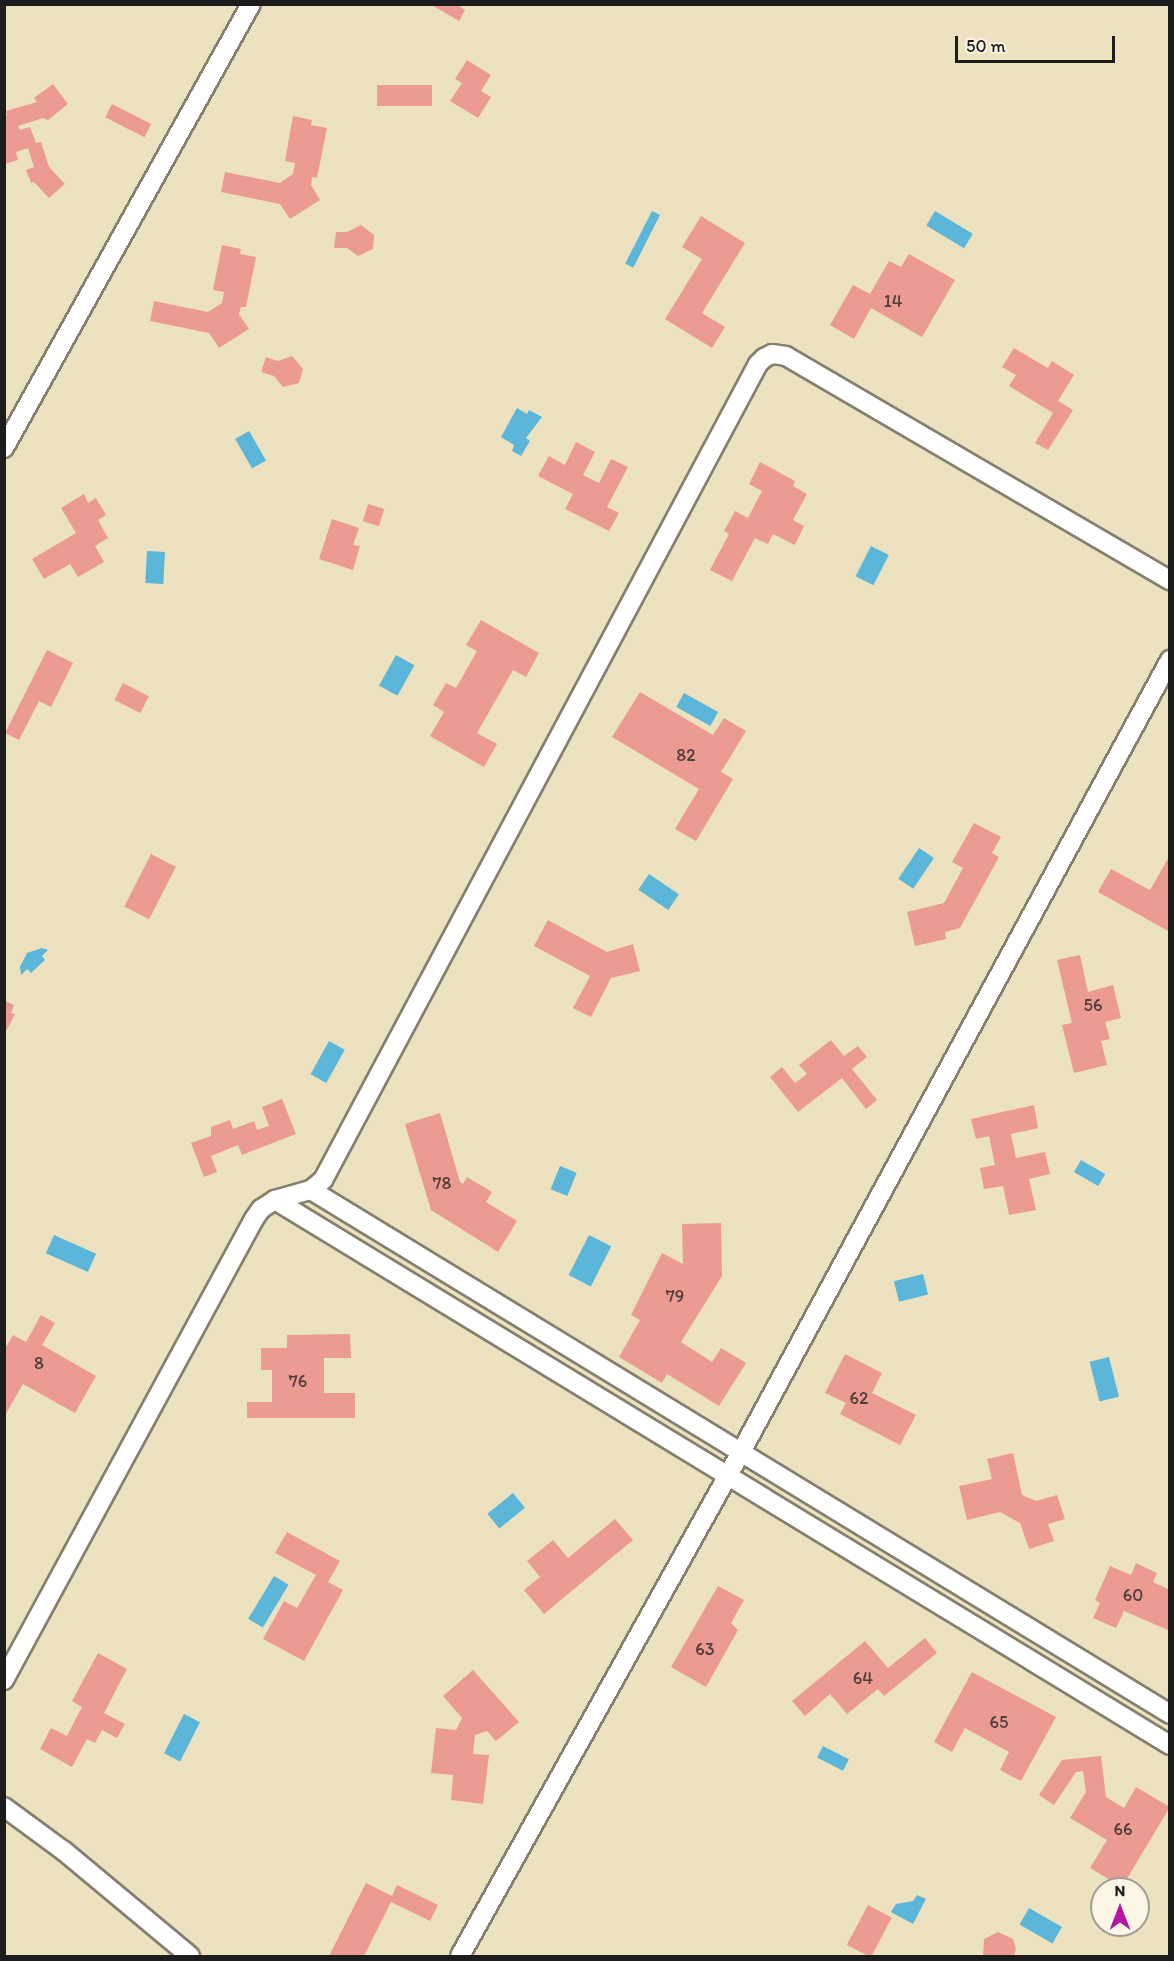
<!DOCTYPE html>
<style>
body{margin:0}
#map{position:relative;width:1174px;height:1961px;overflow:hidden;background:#ece2c0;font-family:Itim,sans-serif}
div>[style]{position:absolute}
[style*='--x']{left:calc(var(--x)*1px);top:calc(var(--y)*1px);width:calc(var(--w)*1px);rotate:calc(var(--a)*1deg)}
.water>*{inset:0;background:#5bb6d9;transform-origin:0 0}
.building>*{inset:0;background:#ec9b93;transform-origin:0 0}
.roads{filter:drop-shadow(2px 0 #847f6e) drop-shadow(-2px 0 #847f6e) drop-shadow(0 2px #847f6e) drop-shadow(0 -2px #847f6e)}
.minor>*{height:18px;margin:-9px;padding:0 9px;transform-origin:9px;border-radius:9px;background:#fff}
span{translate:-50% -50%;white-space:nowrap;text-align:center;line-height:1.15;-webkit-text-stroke:6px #fcf5e5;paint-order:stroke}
.number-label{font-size:18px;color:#503c3a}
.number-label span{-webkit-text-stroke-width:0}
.frame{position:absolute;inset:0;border:6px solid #1c1c1c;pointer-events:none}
.north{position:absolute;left:1090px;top:1877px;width:60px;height:60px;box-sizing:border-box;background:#fcf5e5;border:2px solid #a29e95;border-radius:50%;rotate:0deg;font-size:16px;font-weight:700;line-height:24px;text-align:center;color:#1c1c1c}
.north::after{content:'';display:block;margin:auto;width:21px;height:27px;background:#b5179e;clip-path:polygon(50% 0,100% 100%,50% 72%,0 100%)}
.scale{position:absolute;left:955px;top:36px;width:160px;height:27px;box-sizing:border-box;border:3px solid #1c1c1c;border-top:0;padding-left:8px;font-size:18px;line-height:21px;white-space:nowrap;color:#1c1c1c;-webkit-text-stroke:4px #fcf5e5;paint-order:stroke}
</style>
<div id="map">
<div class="water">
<div style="left:652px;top:211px;width:9px;height:59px;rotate:27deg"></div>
<div style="left:935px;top:211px;width:44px;height:17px;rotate:31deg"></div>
<div style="clip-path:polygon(517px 408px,527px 414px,529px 410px,542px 417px,526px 438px,530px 441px,521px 456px,512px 451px,514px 445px,501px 437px)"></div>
<div style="left:249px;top:431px;width:34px;height:16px;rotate:60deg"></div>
<div style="left:871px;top:546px;width:20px;height:34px;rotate:27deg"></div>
<div style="left:147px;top:551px;width:18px;height:32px;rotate:3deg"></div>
<div style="left:396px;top:655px;width:21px;height:35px;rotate:29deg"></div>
<div style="left:684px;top:693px;width:39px;height:16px;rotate:29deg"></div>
<div style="left:919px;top:848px;width:18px;height:37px;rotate:34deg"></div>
<div style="left:649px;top:874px;width:36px;height:19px;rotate:34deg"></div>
<div style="clip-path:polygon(42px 948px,48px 950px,42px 956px,45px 960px,31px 973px,27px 969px,21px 975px,20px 967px,27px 953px)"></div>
<div style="left:329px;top:1041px;width:18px;height:38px;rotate:29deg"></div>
<div style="left:1081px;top:1160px;width:28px;height:14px;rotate:30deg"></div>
<div style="left:560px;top:1166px;width:18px;height:25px;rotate:22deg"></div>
<div style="left:54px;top:1235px;width:46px;height:20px;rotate:24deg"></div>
<div style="left:589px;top:1235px;width:25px;height:45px;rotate:27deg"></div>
<div style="left:923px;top:1274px;width:21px;height:30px;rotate:76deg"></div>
<div style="left:1109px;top:1357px;width:41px;height:20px;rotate:76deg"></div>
<div style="left:513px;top:1493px;width:19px;height:33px;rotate:51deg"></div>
<div style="left:274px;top:1576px;width:17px;height:50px;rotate:31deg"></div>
<div style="left:184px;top:1714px;width:18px;height:44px;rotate:27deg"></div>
<div style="left:823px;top:1746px;width:29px;height:13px;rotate:27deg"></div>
<div style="clip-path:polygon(917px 1895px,926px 1899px,913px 1924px,891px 1912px,896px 1904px,913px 1901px)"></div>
<div style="left:1029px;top:1908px;width:38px;height:19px;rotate:30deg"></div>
</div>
<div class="building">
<div style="clip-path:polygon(430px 4px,456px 4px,465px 10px,459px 21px)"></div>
<div style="clip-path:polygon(467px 60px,491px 75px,481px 91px,491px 97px,478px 118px,450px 101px,462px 83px,455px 79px)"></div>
<div style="clip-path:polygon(53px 84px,68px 104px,48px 120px,43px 118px,18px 126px,20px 130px,30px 127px,36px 143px,41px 142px,49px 167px,65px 184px,49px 198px,34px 182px,31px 183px,26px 170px,34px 167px,28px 148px,16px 152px,18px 160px,5px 164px,4px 116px,7px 116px,6px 111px,37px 102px,34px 98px)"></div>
<div style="left:432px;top:85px;width:21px;height:55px;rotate:90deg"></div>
<div style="left:112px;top:104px;width:44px;height:15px;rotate:27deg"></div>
<div style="clip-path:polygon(293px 116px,312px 120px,311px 125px,327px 128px,317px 178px,312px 177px,311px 185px,320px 200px,290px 219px,280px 204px,221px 192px,225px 172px,280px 183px,293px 174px,295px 163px,285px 161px)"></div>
<div style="clip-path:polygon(701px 216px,745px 243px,702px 313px,725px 327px,712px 348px,665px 319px,702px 259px,682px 247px)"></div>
<div style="clip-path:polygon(361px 225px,374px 235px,373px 249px,358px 256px,347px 248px,334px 248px,336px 232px,347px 232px)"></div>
<div style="clip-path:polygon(222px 245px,241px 249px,240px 254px,256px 257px,246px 307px,241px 307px,239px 314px,249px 329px,219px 348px,209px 333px,150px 321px,154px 301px,208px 312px,222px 303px,224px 292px,213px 290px)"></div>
<div style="clip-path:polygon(909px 254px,955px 280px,922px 337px,871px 308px,854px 339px,830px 325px,853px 285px,870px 294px,889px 261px,901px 267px)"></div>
<div style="clip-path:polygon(1014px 348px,1048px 368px,1052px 361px,1074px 375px,1058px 401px,1073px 410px,1048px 450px,1035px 443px,1053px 413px,1009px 386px,1016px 375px,1002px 367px)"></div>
<div style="clip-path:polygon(292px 356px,303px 369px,299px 383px,283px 387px,274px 376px,261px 372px,266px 357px,278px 361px)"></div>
<div style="clip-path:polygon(576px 442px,595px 452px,583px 475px,599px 483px,611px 459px,628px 467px,607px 507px,619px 513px,609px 531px,565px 509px,573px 494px,538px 476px,549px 456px,565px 465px)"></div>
<div style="clip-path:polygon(760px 462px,795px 481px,793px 486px,807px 494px,793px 520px,804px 526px,795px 545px,773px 534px,768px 544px,755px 538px,732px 581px,710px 570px,729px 534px,724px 531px,735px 511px,748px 518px,762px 491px,749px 484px)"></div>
<div style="clip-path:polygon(84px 494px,88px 503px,96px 498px,106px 515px,98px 520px,108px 538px,95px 546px,104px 562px,78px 577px,70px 564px,44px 579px,32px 559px,76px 533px,61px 508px)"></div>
<div style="left:368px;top:504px;width:17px;height:18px;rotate:17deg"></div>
<div style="clip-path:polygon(332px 519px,359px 528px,353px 545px,360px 546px,353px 570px,319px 559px)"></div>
<div style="clip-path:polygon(481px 620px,539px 653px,526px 677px,513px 670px,477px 733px,497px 744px,484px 767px,430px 736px,444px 712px,433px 705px,446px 683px,456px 688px,477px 651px,466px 645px)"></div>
<div style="clip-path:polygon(47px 650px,73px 663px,51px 707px,39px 701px,19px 740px,5px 733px)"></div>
<div style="left:123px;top:683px;width:29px;height:19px;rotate:27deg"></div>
<div style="clip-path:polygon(640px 692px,713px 735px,724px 718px,746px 731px,721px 772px,733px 779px,696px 841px,675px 829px,699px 789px,612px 737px)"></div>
<div style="clip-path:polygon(974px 823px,1001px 837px,992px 853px,999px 857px,960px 928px,945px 932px,946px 939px,915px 946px,907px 912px,944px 903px,963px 868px,952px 862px)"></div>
<div style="left:151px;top:854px;width:28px;height:59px;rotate:27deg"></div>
<div style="clip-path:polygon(1170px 855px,1170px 932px,1098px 892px,1111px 869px,1150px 890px)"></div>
<div style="clip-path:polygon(548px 920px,607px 952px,633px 944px,640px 971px,611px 978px,591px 1017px,573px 1008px,590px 976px,534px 946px)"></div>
<div style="clip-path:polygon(1080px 955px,1088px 992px,1113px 985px,1121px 1018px,1105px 1022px,1110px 1039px,1101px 1041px,1107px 1065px,1074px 1073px,1062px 1025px,1072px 1023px,1057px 960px)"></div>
<div style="clip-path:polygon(4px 1000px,14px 1005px,11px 1013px,15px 1014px,4px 1035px)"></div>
<div style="clip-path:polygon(831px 1040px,844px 1056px,858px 1046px,867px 1057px,852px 1069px,877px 1100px,866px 1109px,842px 1078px,798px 1112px,770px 1077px,782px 1067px,795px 1083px,807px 1074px,799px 1065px)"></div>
<div style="clip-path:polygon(282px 1099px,296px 1134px,242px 1155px,238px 1145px,211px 1156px,217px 1172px,204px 1177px,191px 1143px,211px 1136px,211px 1127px,230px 1120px,233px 1129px,254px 1121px,257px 1130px,269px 1126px,262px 1107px)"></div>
<div style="clip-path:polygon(1034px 1105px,1038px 1128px,1011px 1134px,1016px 1158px,1045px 1152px,1050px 1174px,1029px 1179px,1036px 1210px,1009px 1215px,1003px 1186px,984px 1189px,980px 1168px,995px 1165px,989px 1136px,976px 1139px,971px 1119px)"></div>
<div style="clip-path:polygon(440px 1113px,460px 1182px,463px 1184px,467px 1177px,492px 1192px,486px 1202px,517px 1221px,498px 1252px,431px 1210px,405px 1124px)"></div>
<div style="clip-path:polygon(721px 1223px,722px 1276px,681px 1342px,712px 1362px,721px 1348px,746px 1363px,719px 1406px,667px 1374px,662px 1383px,619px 1357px,640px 1320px,631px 1315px,662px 1253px,683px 1264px,682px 1224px)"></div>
<div style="clip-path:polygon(41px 1315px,55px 1323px,42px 1345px,96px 1376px,75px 1413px,23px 1384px,4px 1417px,4px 1350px,13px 1335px,26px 1342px)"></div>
<div style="clip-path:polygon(350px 1334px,351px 1358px,324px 1358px,324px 1393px,355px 1393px,355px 1418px,247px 1418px,247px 1402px,272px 1402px,272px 1370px,261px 1370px,261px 1348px,287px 1348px,287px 1335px)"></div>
<div style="clip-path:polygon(845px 1354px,882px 1373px,872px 1393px,916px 1415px,900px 1445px,840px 1414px,846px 1403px,825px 1393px)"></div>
<div style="clip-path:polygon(1013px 1453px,1022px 1495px,1036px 1501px,1057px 1495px,1065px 1519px,1048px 1524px,1054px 1541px,1029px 1549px,1020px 1523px,1000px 1512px,967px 1520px,959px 1486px,992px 1479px,987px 1459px)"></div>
<div style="clip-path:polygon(615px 1519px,633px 1540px,544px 1614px,524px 1590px,540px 1577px,527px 1561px,553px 1540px,568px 1558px)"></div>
<div style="clip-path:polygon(287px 1532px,340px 1561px,328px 1582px,343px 1590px,304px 1661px,263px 1639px,284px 1601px,297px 1608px,316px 1575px,275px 1553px)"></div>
<div style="clip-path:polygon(1136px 1563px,1157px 1573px,1153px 1582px,1170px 1590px,1170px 1631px,1124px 1611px,1116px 1628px,1093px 1618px,1100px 1603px,1095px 1600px,1110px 1566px,1131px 1575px)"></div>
<div style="clip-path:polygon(718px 1586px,744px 1600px,731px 1623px,738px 1630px,706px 1687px,671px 1667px)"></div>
<div style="clip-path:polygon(925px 1638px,937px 1653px,884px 1696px,878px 1689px,847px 1714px,830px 1694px,805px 1716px,792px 1701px,865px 1641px,888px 1668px)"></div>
<div style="clip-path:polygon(98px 1653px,127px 1669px,104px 1713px,125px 1724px,117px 1738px,102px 1730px,95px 1743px,87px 1739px,72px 1767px,40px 1749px,51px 1728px,67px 1736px,82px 1707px,72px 1701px)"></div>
<div style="clip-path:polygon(473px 1670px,519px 1722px,496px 1741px,487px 1731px,475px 1735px,473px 1754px,489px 1755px,483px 1804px,451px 1800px,453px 1775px,431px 1773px,436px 1728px,456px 1730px,462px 1718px,443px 1696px)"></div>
<div style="clip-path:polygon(972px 1672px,1056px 1717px,1021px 1781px,1000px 1770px,1009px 1752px,965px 1728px,952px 1752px,934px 1742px)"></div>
<div style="clip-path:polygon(1101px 1756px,1106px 1797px,1124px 1808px,1136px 1787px,1170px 1807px,1122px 1887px,1090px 1868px,1107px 1840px,1070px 1818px,1086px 1792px,1083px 1771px,1076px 1772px,1054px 1805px,1039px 1795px,1062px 1760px)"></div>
<div style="clip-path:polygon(366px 1883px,392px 1896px,397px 1885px,438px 1905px,430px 1921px,391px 1902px,364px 1956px,329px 1956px)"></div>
<div style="left:868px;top:1905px;width:27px;height:45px;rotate:28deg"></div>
<div style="clip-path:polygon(998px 1932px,1013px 1939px,1016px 1949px,1014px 1956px,983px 1956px,984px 1939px)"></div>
</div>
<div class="roads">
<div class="minor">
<div style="--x:4;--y:448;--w:508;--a:-60.91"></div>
<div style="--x:311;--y:1190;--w:1006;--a:31.38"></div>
<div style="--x:275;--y:1200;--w:1048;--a:31.34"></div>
<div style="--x:4;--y:1680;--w:524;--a:-61.53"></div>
<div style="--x:254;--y:1219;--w:12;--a:-55"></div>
<div style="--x:261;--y:1209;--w:17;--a:-33"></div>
<div style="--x:275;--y:1200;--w:37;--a:-16"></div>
<div style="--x:311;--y:1190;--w:16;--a:-40"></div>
<div style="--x:323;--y:1180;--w:925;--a:-61.94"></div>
<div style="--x:758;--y:364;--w:8;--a:-45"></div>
<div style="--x:764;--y:358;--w:9;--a:-27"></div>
<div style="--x:772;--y:354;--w:14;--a:8"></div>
<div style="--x:786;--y:356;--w:445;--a:30.3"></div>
<div style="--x:4;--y:1807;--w:74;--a:36.3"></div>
<div style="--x:64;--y:1851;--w:164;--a:39.8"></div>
<div style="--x:460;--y:1956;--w:577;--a:-60.86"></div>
<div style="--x:741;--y:1452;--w:901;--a:-61.56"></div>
</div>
</div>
<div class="number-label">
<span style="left:893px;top:301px">14</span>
<span style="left:686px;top:755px">82</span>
<span style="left:1093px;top:1005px">56</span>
<span style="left:442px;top:1183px">78</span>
<span style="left:675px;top:1296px">79</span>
<span style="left:39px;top:1363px">8</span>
<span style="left:298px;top:1381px">76</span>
<span style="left:859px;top:1398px">62</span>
<span style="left:1133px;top:1595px">60</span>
<span style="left:705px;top:1649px">63</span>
<span style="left:863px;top:1678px">64</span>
<span style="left:999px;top:1722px">65</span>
<span style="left:1123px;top:1829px">66</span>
</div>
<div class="frame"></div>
<div class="north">N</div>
<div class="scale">50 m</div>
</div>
